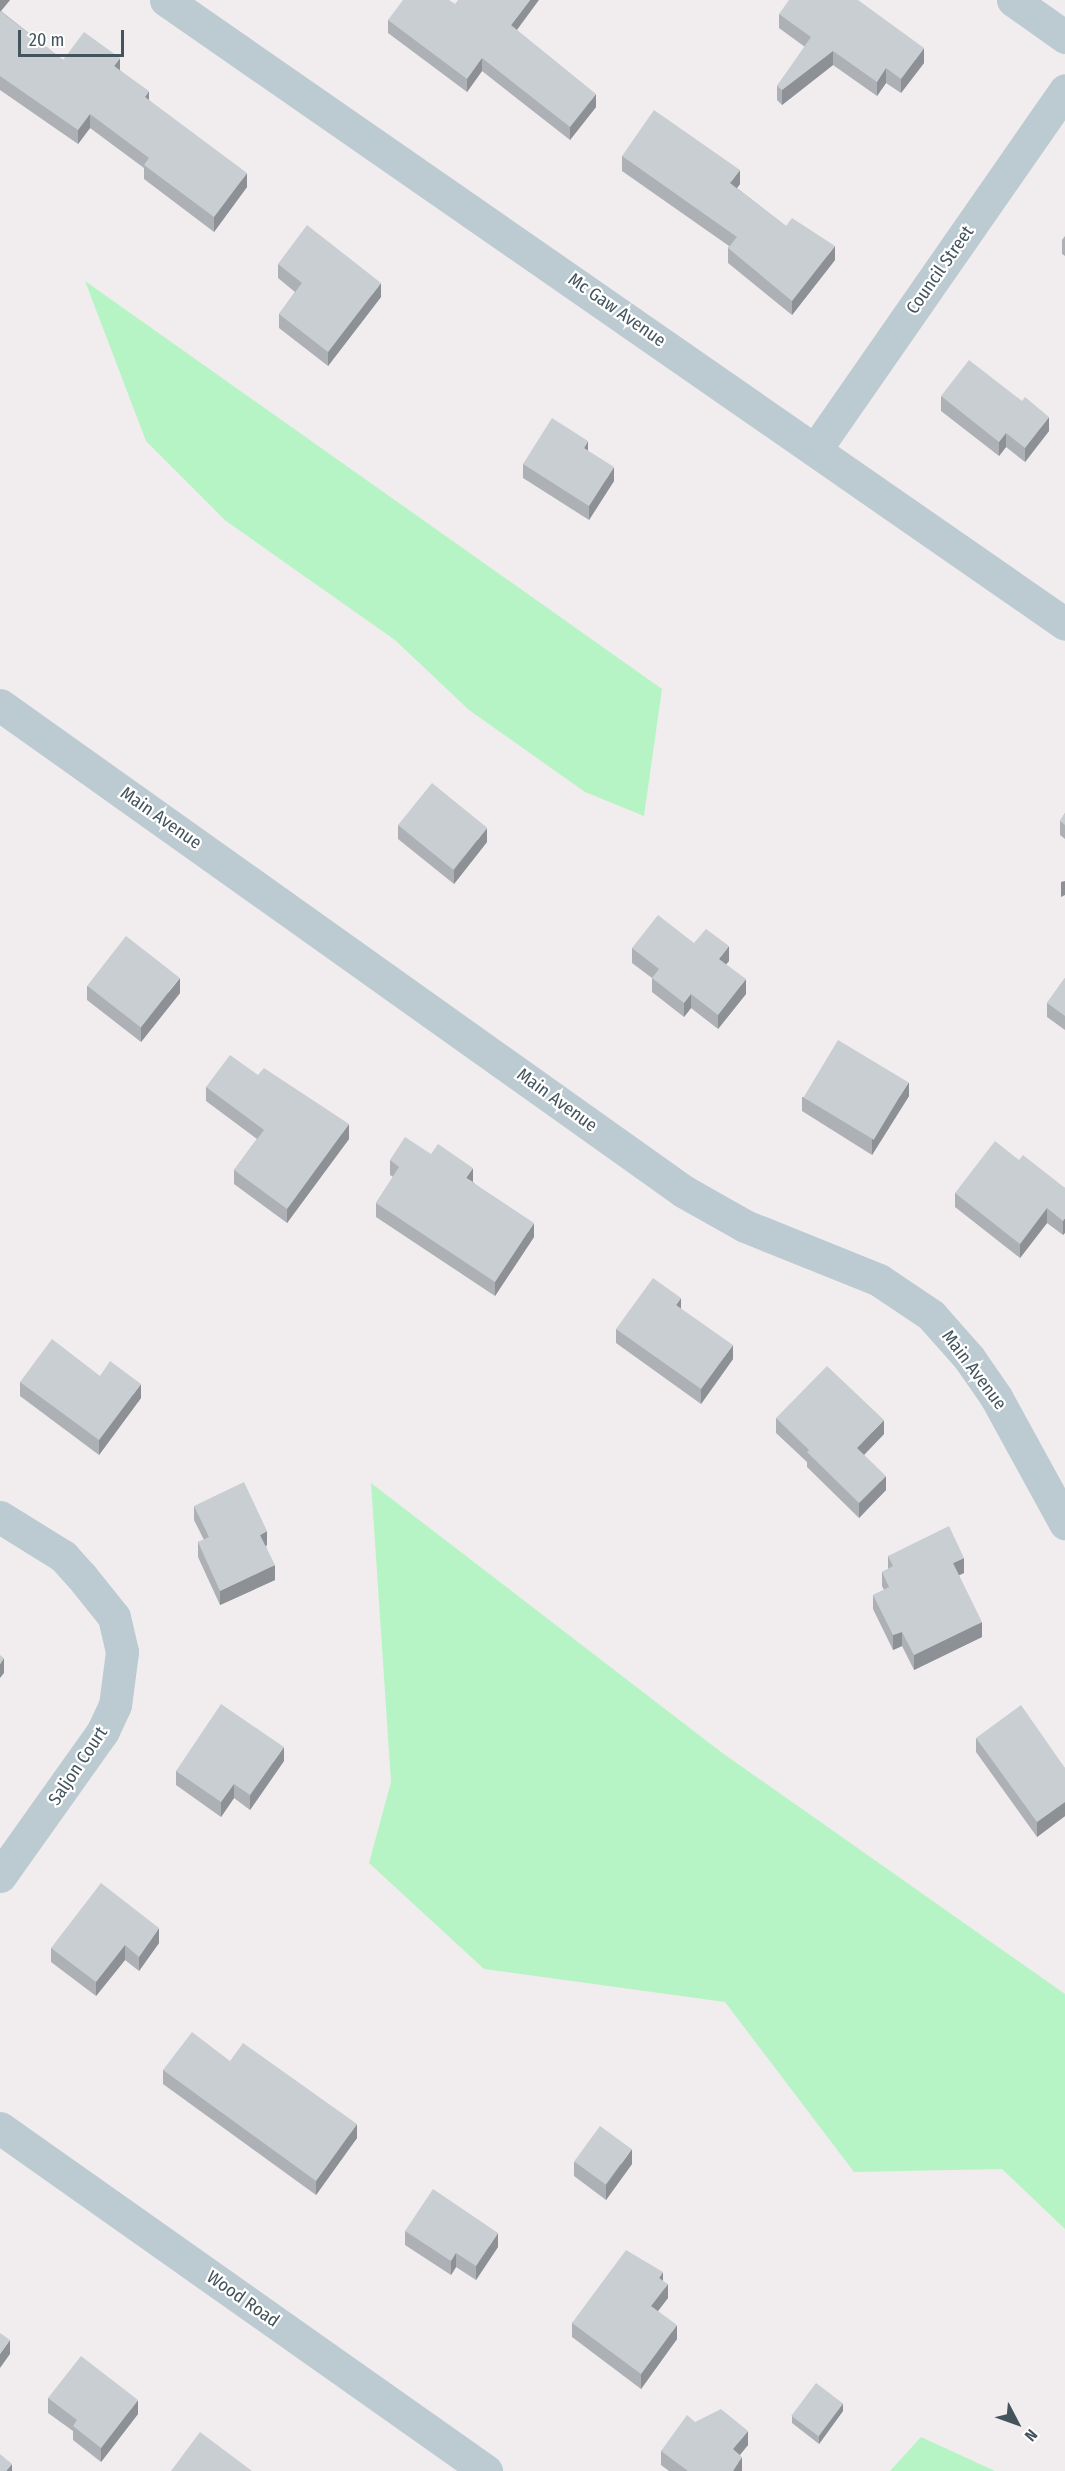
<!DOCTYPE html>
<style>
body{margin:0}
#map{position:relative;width:1065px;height:2471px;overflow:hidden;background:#f1edee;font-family:"Fira Sans Condensed",sans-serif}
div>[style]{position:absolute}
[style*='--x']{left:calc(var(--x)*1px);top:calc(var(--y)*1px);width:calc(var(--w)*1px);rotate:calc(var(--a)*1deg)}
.green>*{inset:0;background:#b6f4c5}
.minor>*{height:33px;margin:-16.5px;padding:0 16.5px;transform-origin:16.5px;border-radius:16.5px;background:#bccbd2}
.wall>*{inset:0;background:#adb1b5}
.shaded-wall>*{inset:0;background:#8d9094}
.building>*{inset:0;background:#c9ced3;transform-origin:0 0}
span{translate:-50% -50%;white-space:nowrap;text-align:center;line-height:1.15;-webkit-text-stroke:4.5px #fff;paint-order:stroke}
.street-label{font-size:18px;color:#44545d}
.north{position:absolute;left:987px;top:2393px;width:60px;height:60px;-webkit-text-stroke:4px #fff;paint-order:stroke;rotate:131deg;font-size:16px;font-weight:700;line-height:24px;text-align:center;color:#44545d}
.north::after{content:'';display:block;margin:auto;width:21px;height:27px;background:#44545d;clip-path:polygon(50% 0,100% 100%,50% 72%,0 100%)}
.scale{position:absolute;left:18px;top:30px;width:106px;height:27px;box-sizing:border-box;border:3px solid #44545d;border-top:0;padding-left:8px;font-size:18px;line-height:21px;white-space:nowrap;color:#44545d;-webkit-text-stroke:4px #fff;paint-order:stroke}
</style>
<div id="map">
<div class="green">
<div style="clip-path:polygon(85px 281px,662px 689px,644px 816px,585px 792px,469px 710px,395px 640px,226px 521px,146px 441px)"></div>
<div style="clip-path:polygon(371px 1483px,721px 1752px,1065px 1994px,1065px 2229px,1002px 2169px,854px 2172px,725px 2002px,484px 1969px,369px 1863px,391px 1782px)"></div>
<div style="clip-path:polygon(921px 2437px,995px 2471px,890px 2471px)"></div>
</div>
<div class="minor">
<div style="--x:166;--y:0;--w:1094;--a:34.76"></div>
<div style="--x:1013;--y:0;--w:64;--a:35.4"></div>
<div style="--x:815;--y:450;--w:438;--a:-55.2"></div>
<div style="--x:0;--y:705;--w:838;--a:35.43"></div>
<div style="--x:683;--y:1191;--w:71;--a:29.4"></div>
<div style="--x:745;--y:1226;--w:144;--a:21.9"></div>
<div style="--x:879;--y:1280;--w:63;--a:33.9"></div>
<div style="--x:931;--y:1315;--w:57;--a:48.5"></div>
<div style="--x:969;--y:1358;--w:47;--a:55.3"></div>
<div style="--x:996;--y:1397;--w:144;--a:61.3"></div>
<div style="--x:0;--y:1517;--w:74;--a:31.8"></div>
<div style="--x:63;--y:1556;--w:28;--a:48"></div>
<div style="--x:82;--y:1577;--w:51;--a:51.3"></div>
<div style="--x:114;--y:1617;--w:36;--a:77"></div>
<div style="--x:122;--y:1652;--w:53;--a:97.5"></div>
<div style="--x:115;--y:1705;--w:29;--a:115"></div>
<div style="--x:103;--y:1731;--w:178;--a:125.4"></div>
<div style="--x:0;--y:2128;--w:595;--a:35.21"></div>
</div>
<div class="wall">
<div style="clip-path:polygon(0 0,10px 0,1px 11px,63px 60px,120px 70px,149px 100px,247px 187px,214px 232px,144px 179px,144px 168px,90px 128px,78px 144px,0 90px)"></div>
<div style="clip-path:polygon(455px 4px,517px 30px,596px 107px,570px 140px,482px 71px,467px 92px,388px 33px,388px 20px)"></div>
<div style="clip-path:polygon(779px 14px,924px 63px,901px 93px,886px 83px,877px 96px,833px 65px,782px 105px,777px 100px,777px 86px,805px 47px,779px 28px)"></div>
<div style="clip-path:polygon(622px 156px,740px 184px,737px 188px,786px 226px,835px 260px,792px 315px,728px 263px,728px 248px,729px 246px,622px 171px)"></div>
<div style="clip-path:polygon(1065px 236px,1065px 256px,1062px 254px,1062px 240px)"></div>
<div style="clip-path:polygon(278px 264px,381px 297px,328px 366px,279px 328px,279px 314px,295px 292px,278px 278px)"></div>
<div style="clip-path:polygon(941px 396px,1049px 431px,1025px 462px,1006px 447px,999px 456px,941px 411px)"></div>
<div style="clip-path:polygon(523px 464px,614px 481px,589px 520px,523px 478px)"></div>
<div style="clip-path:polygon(1065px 813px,1065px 839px,1060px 835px,1060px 821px)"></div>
<div style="clip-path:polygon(398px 825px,487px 842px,454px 884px,398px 839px)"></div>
<div style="clip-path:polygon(694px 943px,729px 961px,726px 964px,746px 994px,718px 1029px,691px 1008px,684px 1017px,652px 992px,652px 978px,632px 963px,632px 948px)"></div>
<div style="clip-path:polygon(1065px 978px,1065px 1030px,1047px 1017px,1047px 1003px)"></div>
<div style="clip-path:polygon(87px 986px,180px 993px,141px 1042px,87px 1000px)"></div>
<div style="clip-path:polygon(258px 1075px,349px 1139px,287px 1223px,234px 1184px,234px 1170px,257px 1139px,206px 1101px,206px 1087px)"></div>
<div style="clip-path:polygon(909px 1096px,872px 1155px,802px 1111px,802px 1097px)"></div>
<div style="clip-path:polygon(390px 1160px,473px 1182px,534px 1237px,495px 1296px,376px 1217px,376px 1203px,393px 1177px,390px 1175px)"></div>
<div style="clip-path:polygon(1019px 1160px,1065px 1188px,1063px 1235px,1047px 1223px,1020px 1258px,955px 1207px,955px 1193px)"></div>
<div style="clip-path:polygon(616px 1329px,733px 1359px,701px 1404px,616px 1343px)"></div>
<div style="clip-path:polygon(100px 1376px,141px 1398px,99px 1455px,20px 1396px,20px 1382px)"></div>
<div style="clip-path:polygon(776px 1418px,884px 1434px,864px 1455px,886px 1490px,859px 1518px,807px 1467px,807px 1462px,776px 1433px)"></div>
<div style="clip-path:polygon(194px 1506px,267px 1545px,266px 1546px,275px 1580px,220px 1605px,198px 1557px,198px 1542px,204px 1540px,194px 1520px)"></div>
<div style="clip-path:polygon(888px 1556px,964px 1573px,959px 1575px,982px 1637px,914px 1670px,902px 1646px,893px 1650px,873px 1609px,873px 1595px,884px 1590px,882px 1586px,882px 1572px,888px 1569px)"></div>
<div style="clip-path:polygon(976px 1738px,1065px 1768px,1065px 1816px,1037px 1837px,976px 1752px)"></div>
<div style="clip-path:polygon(284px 1761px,250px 1810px,234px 1798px,221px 1817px,176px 1785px,176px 1771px)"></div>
<div style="clip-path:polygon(159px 1943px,139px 1971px,125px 1960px,96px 1996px,51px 1962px,51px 1948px)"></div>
<div style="clip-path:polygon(230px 2061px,357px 2138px,316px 2195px,163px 2084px,163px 2070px)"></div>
<div style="clip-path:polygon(574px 2162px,632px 2164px,606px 2200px,574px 2176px)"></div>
<div style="clip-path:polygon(405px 2231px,498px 2247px,476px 2280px,456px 2267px,451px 2275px,405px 2245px)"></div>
<div style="clip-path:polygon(663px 2281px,668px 2298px,658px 2311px,677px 2339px,641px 2389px,572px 2337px,572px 2323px)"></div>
<div style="clip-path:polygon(48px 2398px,138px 2414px,101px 2462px,73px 2440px,73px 2431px,48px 2413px)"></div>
<div style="clip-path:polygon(843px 2411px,819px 2444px,792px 2423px,792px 2416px)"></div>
<div style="clip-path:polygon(695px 2422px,748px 2445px,740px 2455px,742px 2471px,669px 2471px,661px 2465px,661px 2451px)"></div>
</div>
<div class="shaded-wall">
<div style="clip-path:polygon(0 0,10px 0,0 12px)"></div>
<div style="clip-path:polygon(530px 0,539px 0,511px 38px,511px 25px)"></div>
<div style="clip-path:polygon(924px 48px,924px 63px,901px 93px,901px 79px)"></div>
<div style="clip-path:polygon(833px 51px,833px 65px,782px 105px,782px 90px)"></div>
<div style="clip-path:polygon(120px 58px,120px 72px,114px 66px)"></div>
<div style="clip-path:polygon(482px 58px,482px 71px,467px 92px,467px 79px)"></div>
<div style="clip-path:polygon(886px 68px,886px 83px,877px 96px,877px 82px)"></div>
<div style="clip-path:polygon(149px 91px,149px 105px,145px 97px)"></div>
<div style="clip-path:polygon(596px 94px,596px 107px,570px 140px,570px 127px)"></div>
<div style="clip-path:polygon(90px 114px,90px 128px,78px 144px,78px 130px)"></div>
<div style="clip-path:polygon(740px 170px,740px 184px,730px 197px,730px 183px)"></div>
<div style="clip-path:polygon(247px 173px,247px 187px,214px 232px,214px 217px)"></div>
<div style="clip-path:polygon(835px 246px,835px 260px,792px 315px,792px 301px)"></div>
<div style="clip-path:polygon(381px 283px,381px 297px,328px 366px,328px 352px)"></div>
<div style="clip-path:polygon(1049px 417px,1049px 431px,1025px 462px,1025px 448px)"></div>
<div style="clip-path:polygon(1006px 433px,1006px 447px,999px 456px,999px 442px)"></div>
<div style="clip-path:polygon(588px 441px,588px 455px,584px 448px)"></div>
<div style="clip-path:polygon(614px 467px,614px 481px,589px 520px,589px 506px)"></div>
<div style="clip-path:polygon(487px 828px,487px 842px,454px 884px,454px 870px)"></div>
<div style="clip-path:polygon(1065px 881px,1065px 895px,1061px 897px,1061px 882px)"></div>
<div style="clip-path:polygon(729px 946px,729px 961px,719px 973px,719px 959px)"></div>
<div style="clip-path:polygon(180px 978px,180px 993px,141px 1042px,141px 1027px)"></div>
<div style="clip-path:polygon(746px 979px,746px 994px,718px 1029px,718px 1015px)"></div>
<div style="clip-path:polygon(691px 994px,691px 1008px,684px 1017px,684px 1003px)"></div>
<div style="clip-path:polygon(909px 1082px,909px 1096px,872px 1155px,872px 1140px)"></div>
<div style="clip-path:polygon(349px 1124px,349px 1139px,287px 1223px,287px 1209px)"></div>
<div style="clip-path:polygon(473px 1168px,473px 1182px,466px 1178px)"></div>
<div style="clip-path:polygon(1047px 1208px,1047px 1223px,1020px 1258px,1020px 1244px)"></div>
<div style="clip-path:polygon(1065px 1218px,1065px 1233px,1063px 1235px,1063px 1221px)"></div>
<div style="clip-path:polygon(534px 1223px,534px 1237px,495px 1296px,495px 1282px)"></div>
<div style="clip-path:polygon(681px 1298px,681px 1312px,676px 1305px)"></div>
<div style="clip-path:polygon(733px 1345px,733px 1359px,701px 1404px,701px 1389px)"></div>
<div style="clip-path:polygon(141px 1384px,141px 1398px,99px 1455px,99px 1440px)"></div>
<div style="clip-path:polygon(884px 1420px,884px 1434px,857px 1462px,857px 1448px)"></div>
<div style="clip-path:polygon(886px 1476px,886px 1490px,859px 1518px,859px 1503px)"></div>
<div style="clip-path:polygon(267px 1531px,267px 1545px,260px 1549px,260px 1535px)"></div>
<div style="clip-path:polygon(964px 1558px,964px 1573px,953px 1578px,953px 1563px)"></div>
<div style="clip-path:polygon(275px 1565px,275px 1580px,220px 1605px,220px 1591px)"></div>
<div style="clip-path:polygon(982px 1622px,982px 1637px,914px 1670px,914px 1655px)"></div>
<div style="clip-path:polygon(902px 1632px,902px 1646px,893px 1650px,893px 1635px)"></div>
<div style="clip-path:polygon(4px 1658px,4px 1673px,0 1678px,0 1664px)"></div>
<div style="clip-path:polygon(284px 1747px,284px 1761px,250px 1810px,250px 1795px)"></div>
<div style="clip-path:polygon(234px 1784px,234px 1798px,221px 1817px,221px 1802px)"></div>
<div style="clip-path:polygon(1065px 1802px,1065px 1816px,1037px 1837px,1037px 1822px)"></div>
<div style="clip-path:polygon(159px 1928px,159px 1943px,139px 1971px,139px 1957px)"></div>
<div style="clip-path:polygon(125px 1945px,125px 1960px,96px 1996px,96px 1982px)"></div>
<div style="clip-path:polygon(357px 2124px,357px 2138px,316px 2195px,316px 2181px)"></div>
<div style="clip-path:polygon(632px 2149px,632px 2164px,606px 2200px,606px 2185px)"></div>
<div style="clip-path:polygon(498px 2233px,498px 2247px,476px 2280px,476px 2266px)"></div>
<div style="clip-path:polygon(456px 2253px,456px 2267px,451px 2275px,451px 2261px)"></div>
<div style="clip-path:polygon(663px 2272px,663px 2287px,659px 2278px)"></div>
<div style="clip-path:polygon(668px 2284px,668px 2298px,651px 2320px,651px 2306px)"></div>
<div style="clip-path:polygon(677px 2325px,677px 2339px,641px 2389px,641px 2374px)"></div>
<div style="clip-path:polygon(10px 2340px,10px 2354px,0 2368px,0 2354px)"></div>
<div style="clip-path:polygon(138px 2400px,138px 2414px,101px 2462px,101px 2448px)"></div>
<div style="clip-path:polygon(843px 2403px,843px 2411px,819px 2444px,819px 2436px)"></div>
<div style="clip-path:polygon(748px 2431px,748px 2445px,733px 2463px,733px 2449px)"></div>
<div style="clip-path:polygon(742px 2457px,742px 2471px,733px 2471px)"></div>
<div style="clip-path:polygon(12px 2464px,12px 2471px,6px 2471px)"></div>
</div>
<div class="building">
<div style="clip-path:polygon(403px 0,449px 0,455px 4px,458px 0,530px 0,511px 25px,596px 94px,570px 127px,482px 58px,467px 79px,388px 20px)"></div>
<div style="clip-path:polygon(789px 0,858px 0,924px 48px,901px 79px,886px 68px,877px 82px,833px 51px,782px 90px,777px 86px,811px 37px,779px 14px)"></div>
<div style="clip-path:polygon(0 11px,63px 60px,84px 32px,120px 58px,114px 66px,149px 91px,145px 97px,247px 173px,214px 217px,144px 165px,149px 158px,90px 114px,78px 130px,0 76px)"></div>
<div style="clip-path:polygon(654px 110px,740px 170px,730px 183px,786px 226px,792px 218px,835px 246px,792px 301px,728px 248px,737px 237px,622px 156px)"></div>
<div style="clip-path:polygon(307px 225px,381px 283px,328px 352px,279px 314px,302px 283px,278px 264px)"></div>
<div style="clip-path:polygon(969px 360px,1022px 401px,1025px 397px,1049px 417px,1025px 448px,1006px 433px,999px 442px,941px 396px)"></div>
<div style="clip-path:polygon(552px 418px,588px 441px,584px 448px,614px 467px,589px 506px,523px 464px)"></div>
<div style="left:432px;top:783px;width:71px;height:54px;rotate:39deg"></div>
<div style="clip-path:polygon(1065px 813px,1065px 825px,1060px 821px)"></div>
<div style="clip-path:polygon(658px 915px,694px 943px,706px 929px,729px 946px,719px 959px,746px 979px,718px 1015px,691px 994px,684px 1003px,652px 978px,659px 969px,632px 948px)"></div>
<div style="left:126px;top:936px;width:68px;height:63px;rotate:38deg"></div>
<div style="clip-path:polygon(1065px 978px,1065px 1016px,1047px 1003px)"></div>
<div style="left:838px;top:1040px;width:82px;height:67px;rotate:31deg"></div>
<div style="clip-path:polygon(230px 1055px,258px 1075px,264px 1068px,349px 1124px,287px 1209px,234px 1170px,264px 1130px,206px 1087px)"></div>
<div style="clip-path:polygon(405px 1137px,431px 1154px,438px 1144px,473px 1168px,466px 1178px,534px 1223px,495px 1282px,376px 1203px,399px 1167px,390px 1160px)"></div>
<div style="clip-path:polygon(995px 1141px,1019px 1160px,1023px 1155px,1065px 1188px,1065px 1218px,1063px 1221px,1047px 1208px,1020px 1244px,955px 1193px)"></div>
<div style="clip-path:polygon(653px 1278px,681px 1298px,676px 1305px,733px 1345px,701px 1389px,616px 1329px)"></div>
<div style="clip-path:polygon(52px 1339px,100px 1376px,110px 1361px,141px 1384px,99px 1440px,20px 1382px)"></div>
<div style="clip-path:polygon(827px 1366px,884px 1420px,857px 1448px,886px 1476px,859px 1503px,807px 1452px,809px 1450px,776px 1418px)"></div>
<div style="clip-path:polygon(244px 1482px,267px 1531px,260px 1535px,275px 1565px,220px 1591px,198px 1542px,209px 1537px,194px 1506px)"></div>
<div style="clip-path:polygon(949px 1526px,964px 1558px,953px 1563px,982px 1622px,914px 1655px,902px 1632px,893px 1635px,873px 1595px,889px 1587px,882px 1572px,893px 1566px,888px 1556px)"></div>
<div style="clip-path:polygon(0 1655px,4px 1658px,0 1664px)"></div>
<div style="clip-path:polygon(221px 1704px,284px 1747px,250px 1795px,234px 1784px,221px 1802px,176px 1771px)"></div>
<div style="clip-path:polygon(1021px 1705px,1065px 1768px,1065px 1802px,1037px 1822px,976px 1738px)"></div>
<div style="clip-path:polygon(101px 1883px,159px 1928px,139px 1957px,125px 1945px,96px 1982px,51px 1948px)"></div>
<div style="clip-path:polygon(192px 2032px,230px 2061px,243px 2043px,357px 2124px,316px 2181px,163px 2070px)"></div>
<div style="left:600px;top:2126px;width:39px;height:44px;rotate:36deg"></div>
<div style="clip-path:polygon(433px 2189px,498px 2233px,476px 2266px,456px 2253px,451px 2261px,405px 2231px)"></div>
<div style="clip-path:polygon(626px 2250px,663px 2272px,659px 2278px,668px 2284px,651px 2306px,677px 2325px,641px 2374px,572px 2323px)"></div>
<div style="clip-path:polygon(0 2333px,10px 2340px,0 2354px)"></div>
<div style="clip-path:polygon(81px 2356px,138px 2400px,101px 2448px,73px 2426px,77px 2420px,48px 2398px)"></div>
<div style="left:816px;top:2383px;width:34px;height:41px;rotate:37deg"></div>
<div style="clip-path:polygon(721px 2409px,748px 2431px,733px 2449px,742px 2457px,733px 2471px,688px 2471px,661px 2451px,687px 2415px,695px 2422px)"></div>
<div style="clip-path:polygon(200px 2432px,252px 2471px,171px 2471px)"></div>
<div style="clip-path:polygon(0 2454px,12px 2464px,6px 2471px,0 2471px)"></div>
</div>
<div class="street-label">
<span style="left:940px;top:270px;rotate:-55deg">Council Street</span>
<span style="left:617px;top:310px;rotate:35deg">Mc Gaw Avenue</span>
<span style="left:161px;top:818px;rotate:35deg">Main Avenue</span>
<span style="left:557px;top:1100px;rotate:36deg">Main Avenue</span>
<span style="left:974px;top:1370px;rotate:53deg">Main Avenue</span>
<span style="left:78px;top:1766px;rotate:-56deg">Saljon Court</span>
<span style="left:243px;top:2299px;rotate:35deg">Wood Road</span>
</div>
<div class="north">N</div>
<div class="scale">20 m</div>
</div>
